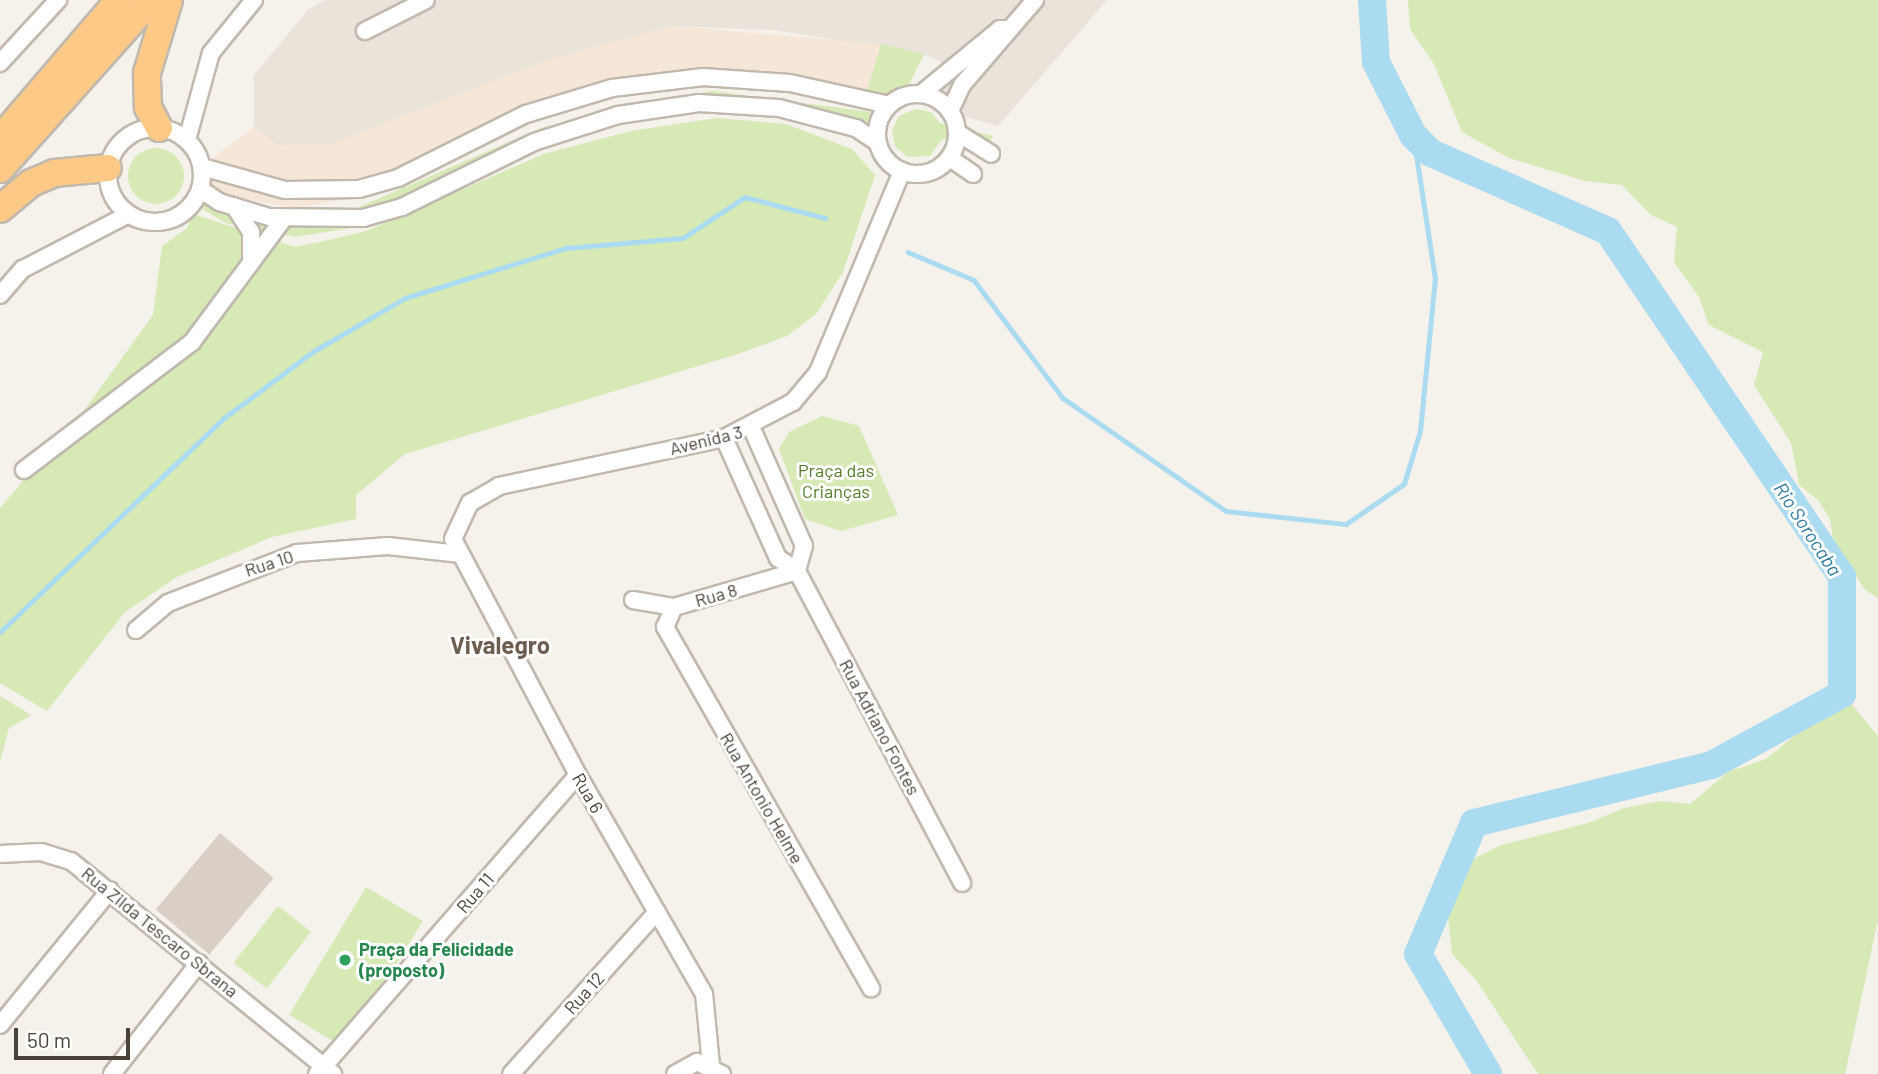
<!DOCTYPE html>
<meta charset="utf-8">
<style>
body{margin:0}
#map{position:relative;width:1878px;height:1074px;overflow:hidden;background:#f5f1eb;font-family:Barlow,sans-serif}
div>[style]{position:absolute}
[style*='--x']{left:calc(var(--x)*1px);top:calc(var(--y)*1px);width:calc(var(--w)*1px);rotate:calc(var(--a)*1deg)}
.residential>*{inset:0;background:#e9e3da}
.commercial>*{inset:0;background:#f6e6d8}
.green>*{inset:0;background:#d7e9b5;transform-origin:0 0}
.round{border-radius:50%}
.stream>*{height:4.5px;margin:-2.25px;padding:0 2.25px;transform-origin:2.25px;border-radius:2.25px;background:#aadbf0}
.river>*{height:28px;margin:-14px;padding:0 14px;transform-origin:14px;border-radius:14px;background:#aadbf0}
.building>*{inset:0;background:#dacfc4;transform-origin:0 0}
.roads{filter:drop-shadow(2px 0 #c1b8ae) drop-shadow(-2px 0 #c1b8ae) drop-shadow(0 2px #c1b8ae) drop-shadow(0 -2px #c1b8ae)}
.minor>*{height:16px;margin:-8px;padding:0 8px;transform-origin:8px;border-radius:8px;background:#fff}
.minor>.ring{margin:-8px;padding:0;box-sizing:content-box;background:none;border:16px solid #fff;border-radius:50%}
.trunk>*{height:26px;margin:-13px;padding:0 13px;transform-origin:13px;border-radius:13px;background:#fcca86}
.dots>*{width:19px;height:19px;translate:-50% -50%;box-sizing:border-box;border:4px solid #fff;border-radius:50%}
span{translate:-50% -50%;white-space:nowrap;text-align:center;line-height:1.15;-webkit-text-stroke:6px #fff;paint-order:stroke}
.street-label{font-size:18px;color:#4a4239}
.park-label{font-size:18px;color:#537d2b}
.leisure-label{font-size:18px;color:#27864d;font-weight:700}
.left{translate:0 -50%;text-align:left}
.water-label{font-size:19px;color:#2c7a9d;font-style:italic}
.district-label{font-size:24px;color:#6d5e50;font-weight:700}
.scale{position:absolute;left:14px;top:1028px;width:116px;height:32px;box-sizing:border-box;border:4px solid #4a4239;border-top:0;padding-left:9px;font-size:21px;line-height:24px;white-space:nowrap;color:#4a4239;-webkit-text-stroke:5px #fff;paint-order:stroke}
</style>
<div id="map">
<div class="residential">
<div style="clip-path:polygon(325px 0,1107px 0,998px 126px,924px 105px,924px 92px,943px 63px,924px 54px,773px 30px,672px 26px,548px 60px,331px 144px,277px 145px,254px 127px,254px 75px,308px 10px)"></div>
</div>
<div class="commercial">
<div style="clip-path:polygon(672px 26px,881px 44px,864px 101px,788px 87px,709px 81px,630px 91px,532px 120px,353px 198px,294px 208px,225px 195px,198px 180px,198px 169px,254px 127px,277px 145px,331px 144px,548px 60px)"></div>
</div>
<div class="green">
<div style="clip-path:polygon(1408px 0,1878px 0,1878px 598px,1865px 590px,1833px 539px,1830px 519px,1818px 500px,1799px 485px,1791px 443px,1754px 385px,1763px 352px,1709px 325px,1699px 297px,1674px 262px,1677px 227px,1651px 215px,1622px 185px,1585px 181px,1509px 158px,1462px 132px,1434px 64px,1410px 29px)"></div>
<div style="clip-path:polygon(881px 44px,924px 54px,905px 93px,864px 101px)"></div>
<div style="clip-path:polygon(713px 91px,870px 112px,870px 130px,784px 114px,714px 109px,629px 121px,540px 146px,357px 227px,296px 237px,225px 223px,196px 205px,198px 191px,294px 220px,357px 208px,541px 128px,626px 105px)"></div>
<div style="clip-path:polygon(915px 109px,931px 112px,940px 123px,993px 136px,986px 149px,942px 139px,930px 156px,907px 157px,895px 146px,892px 130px,899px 116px)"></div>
<div style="clip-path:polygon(717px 118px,786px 124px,852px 149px,875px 175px,843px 272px,816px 314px,787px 336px,738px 354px,405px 454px,356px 495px,356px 519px,272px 537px,177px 577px,125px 612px,47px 711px,0 683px,0 508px,88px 405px,153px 315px,162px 246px,187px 228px,193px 214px,295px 247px,320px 242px,366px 231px,544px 154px,631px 131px)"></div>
<div class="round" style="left:128px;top:148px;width:56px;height:56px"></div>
<div style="clip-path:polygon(822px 416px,859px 426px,898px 515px,841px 531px,805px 519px,779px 449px,789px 432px)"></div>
<div style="clip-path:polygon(0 696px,31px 715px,9px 728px,0 762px)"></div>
<div style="clip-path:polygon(1840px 699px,1850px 702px,1878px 736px,1878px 920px,1845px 1074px,1538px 1074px,1476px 980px,1452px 954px,1446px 897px,1463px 864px,1501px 845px,1588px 823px,1624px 808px,1661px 801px,1690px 804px,1728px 772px,1766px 759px)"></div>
<div style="left:366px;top:887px;width:66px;height:149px;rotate:31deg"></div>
<div style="left:278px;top:906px;width:42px;height:72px;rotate:38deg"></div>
</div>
<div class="stream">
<div style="--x:908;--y:252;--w:72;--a:23"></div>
<div style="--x:974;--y:280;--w:148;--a:53"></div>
<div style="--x:1063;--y:398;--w:198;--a:34.7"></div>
<div style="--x:1226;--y:511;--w:121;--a:6.2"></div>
<div style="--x:1346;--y:524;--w:70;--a:-34.6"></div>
<div style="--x:1404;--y:484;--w:55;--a:-73.2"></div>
<div style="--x:1420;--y:431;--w:153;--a:-84.4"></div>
<div style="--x:1435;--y:279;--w:146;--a:-98.7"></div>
<div style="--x:0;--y:632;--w:310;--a:-43.7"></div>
<div style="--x:224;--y:418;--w:112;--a:-36.7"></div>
<div style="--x:314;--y:351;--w:105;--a:-30.2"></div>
<div style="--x:405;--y:298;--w:169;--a:-17.3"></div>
<div style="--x:566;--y:248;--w:117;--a:-4.9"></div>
<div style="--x:683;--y:238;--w:74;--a:-33.5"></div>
<div style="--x:745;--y:197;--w:83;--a:14.7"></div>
</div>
<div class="river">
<div style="--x:1372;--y:0;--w:62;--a:86.3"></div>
<div style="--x:1376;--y:62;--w:82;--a:63.1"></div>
<div style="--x:1413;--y:135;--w:25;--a:45"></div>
<div style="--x:1431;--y:153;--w:193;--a:23.8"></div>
<div style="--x:1608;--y:231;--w:417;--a:55.9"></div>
<div style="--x:1842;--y:576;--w:118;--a:90"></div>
<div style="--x:1842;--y:694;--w:148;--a:151.4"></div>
<div style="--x:1712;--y:765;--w:245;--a:166.3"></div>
<div style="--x:1474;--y:823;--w:142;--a:113.1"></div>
<div style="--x:1418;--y:954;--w:139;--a:59.7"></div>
</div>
<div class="building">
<div style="left:220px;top:833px;width:70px;height:100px;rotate:40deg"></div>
</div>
<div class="roads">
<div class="minor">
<div style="--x:365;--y:31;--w:68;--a:-26.9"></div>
<div style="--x:0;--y:63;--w:86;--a:-47.4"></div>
<div class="ring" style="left:877px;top:94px;width:64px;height:64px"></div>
<div style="--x:921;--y:94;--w:102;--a:-39.4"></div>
<div style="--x:1000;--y:29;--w:9;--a:0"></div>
<div style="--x:950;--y:111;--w:29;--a:-65"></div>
<div style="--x:962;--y:85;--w:112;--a:-49.3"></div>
<div class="ring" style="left:108px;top:128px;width:78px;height:78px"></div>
<div style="--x:958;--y:133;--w:39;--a:32"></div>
<div style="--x:187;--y:140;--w:90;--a:-74.6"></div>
<div style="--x:211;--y:53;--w:68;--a:-50.9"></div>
<div style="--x:950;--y:158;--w:28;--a:35"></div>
<div style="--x:202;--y:167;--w:86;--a:15.5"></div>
<div style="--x:285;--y:190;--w:74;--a:-0.8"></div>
<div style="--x:359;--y:189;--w:41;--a:-15.8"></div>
<div style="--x:398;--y:178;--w:143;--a:-26.6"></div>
<div style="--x:526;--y:114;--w:90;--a:-16.8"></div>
<div style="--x:612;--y:88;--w:92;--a:-6.9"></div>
<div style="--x:703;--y:77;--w:87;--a:3.9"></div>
<div style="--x:790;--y:83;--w:101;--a:12.5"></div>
<div style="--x:200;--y:189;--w:23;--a:34"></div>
<div style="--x:219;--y:202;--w:52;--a:16.7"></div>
<div style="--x:269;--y:217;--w:94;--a:0.6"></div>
<div style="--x:363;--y:218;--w:41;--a:-15.8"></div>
<div style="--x:402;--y:207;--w:147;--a:-26.2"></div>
<div style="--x:534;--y:142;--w:88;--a:-17.8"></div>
<div style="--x:618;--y:115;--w:82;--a:-8.4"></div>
<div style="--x:699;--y:103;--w:80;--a:3.6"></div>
<div style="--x:779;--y:108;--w:80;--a:14.6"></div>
<div style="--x:856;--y:128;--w:25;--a:34"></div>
<div style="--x:234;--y:206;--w:31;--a:57"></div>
<div style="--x:251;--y:232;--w:31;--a:90"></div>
<div style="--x:0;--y:295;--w:35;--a:-49"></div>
<div style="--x:23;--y:269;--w:119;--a:-27.4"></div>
<div style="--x:752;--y:429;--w:128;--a:66"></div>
<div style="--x:804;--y:546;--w:26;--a:106"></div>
<div style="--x:724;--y:438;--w:132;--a:65.8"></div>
<div style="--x:778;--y:558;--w:23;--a:34"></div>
<div style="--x:797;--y:571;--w:353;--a:62.1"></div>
<div style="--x:24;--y:470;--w:211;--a:-37.3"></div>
<div style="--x:192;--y:342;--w:154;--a:-53.4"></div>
<div style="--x:633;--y:600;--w:42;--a:9.7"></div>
<div style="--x:674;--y:607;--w:128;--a:-16.3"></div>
<div style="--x:674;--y:607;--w:22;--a:114"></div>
<div style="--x:665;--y:627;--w:416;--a:60.3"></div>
<div style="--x:136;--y:630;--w:42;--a:-40.2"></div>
<div style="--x:168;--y:603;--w:138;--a:-21.2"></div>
<div style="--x:297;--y:553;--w:91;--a:-4.4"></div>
<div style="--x:388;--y:546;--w:71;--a:6.4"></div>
<div style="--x:0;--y:854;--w:41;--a:-2.8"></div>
<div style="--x:41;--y:852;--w:31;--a:17"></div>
<div style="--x:71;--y:861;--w:338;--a:39.1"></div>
<div style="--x:0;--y:1025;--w:174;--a:-50.8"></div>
<div style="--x:711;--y:1065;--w:71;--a:-95.6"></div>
<div style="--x:704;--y:994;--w:253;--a:-119.9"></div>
<div style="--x:578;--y:775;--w:267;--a:-117.9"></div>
<div style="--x:453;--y:539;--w:40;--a:-65"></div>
<div style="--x:470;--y:503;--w:34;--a:-30"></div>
<div style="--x:499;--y:486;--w:230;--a:-12"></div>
<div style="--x:724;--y:438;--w:78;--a:-27.6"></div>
<div style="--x:793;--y:402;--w:39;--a:-50"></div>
<div style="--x:818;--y:372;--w:218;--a:-67.3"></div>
<div style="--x:112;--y:1074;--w:141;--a:-51.9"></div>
<div style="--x:317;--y:1074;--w:397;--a:-48.9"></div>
<div style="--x:511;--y:1074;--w:218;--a:-48"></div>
<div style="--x:675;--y:1074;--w:25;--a:-29"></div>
<div style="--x:697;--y:1062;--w:28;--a:26"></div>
</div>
<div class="trunk">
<div style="--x:159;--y:128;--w:24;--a:-118"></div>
<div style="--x:148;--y:107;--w:34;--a:-92"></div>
<div style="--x:147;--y:73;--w:76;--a:-73.2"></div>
<div style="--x:0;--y:139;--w:183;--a:-49.4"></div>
<div style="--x:0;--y:169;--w:227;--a:-48.2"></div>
<div style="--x:0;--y:209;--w:40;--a:-40"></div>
<div style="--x:31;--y:183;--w:25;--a:-23"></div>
<div style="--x:54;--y:173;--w:54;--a:-5.3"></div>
</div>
</div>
<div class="dots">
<div style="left:345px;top:960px;background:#2e9e5b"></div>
</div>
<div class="street-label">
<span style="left:706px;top:440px;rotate:-14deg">Avenida 3</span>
<span style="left:269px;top:563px;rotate:-18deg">Rua 10</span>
<span style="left:716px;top:595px;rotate:-16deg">Rua 8</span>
<span style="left:880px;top:727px;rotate:62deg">Rua Adriano Fontes</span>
<span style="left:588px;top:793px;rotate:60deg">Rua 6</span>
<span style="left:762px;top:798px;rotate:60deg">Rua Antonio Helme</span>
<span style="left:475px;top:893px;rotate:-49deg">Rua 11</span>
<span style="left:160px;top:932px;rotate:39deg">Rua Zilda Tescaro Sbrana</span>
<span style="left:584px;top:993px;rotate:-48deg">Rua 12</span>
</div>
<div class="park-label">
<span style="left:836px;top:481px">Praça das<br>Crianças</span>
</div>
<div class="leisure-label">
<span class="left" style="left:359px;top:960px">Praça da Felicidade<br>(proposto)</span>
</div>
<div class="water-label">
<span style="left:1808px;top:529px;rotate:57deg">Rio Sorocaba</span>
</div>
<div class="district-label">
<span style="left:500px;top:645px">Vivalegro</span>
</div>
<div class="scale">50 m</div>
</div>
